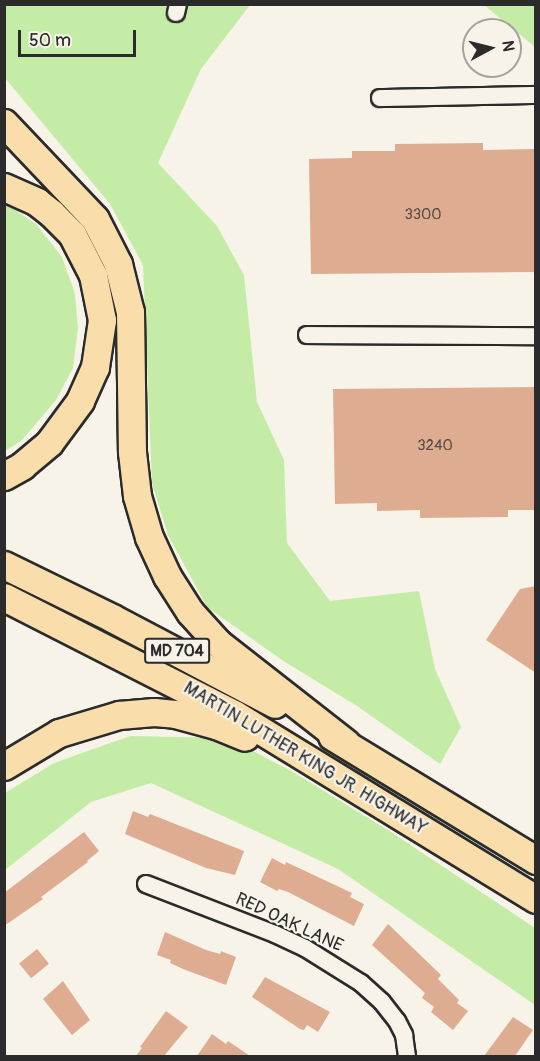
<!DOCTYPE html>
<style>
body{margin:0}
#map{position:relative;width:540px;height:1061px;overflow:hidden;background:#f7f3e8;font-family:Pangolin,sans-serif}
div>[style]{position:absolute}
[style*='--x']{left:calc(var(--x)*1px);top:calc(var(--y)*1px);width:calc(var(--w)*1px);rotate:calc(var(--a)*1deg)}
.green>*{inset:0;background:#c5eca7}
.building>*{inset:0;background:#dead91;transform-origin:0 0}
.roads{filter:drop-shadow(2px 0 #2b2b2b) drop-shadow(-2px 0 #2b2b2b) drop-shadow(0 2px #2b2b2b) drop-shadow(0 -2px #2b2b2b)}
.minor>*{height:16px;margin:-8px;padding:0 8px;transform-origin:8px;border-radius:8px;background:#f7f3e8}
.primary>*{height:27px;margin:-13.5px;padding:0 13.5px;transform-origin:13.5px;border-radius:13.5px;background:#f9deab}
span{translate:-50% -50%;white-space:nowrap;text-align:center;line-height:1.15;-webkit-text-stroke:4.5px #f7f3e8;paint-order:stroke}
.number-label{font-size:15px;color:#584c44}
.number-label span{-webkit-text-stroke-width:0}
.shield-label span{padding:2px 4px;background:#f7f3e8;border:2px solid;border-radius:4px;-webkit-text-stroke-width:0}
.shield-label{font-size:16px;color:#2b2b2b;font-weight:700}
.street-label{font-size:18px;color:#2b2b2b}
.frame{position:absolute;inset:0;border:6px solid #2b2b2b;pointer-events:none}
.north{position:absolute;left:462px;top:18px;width:60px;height:60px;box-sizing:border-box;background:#f7f3e8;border:2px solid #a5a39c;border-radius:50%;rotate:83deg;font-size:16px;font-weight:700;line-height:24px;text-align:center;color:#2b2b2b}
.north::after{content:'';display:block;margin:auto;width:21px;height:27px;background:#2b2b2b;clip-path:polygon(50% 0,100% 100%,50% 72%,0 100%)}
.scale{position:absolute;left:18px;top:30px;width:118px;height:27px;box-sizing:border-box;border:3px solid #2b2b2b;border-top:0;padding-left:8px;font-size:18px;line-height:21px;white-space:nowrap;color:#2b2b2b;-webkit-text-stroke:4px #f7f3e8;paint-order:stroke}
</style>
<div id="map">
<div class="green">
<div style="clip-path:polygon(5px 5px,250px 5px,201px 69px,158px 163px,217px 226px,244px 275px,257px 402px,284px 460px,287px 543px,330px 601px,419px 591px,435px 669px,461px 727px,440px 764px,357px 706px,285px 662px,207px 607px,168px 535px,152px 483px,143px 265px,110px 204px,5px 78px)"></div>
<div style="clip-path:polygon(484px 5px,535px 5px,535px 47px)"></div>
<div style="clip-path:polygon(5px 203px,36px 224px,62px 257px,75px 294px,78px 328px,73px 368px,56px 400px,21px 441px,5px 451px)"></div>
<div style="clip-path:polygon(130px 736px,228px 738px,293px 772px,391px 832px,535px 928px,535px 1005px,338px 869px,151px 783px,91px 802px,5px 870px,5px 793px,54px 763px)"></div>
</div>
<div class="building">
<div style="clip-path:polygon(483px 143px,483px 150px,536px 149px,536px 272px,311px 274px,309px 159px,352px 158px,352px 151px,395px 151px,395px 144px)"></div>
<div style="clip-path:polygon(536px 387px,536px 510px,508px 510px,508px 517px,420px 518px,420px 510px,377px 511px,377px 503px,335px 504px,333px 389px)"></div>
<div style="clip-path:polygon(536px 586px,536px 673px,486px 640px,520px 589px)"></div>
<div style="clip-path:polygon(133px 811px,148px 817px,150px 814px,244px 851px,235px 875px,206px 868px,125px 834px)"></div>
<div style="clip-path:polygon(84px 832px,99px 851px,87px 861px,88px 862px,41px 897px,43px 899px,4px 926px,4px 893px)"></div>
<div style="clip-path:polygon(272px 858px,285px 865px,286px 862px,352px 893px,350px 897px,364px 904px,354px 926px,288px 892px,279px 889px,277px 891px,260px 882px)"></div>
<div style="clip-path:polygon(388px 924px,441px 975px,438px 979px,459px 1000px,457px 1003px,468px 1011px,453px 1030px,431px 1012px,434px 1007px,422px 998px,425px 993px,372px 945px)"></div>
<div style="clip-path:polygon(165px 932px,206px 950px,220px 954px,221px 951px,236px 957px,226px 985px,183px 969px,170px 963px,171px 960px,157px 955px)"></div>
<div style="left:37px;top:949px;width:19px;height:23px;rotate:51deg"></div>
<div style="clip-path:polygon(265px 977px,330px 1012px,318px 1032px,307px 1025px,304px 1030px,300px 1029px,252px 997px)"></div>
<div style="clip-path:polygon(63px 981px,90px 1020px,72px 1035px,43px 999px)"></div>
<div style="clip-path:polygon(166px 1011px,188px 1027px,164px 1056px,136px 1056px,142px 1048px,140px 1047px)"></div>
<div style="clip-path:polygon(513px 1017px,533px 1030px,515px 1056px,484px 1056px)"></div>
<div style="clip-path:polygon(212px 1034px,226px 1044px,228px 1041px,250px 1056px,197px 1056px)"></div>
</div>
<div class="roads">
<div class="minor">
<div style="--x:176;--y:13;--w:9;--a:-77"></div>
<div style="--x:380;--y:98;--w:156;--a:-1.1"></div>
<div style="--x:307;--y:335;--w:229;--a:0.3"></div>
<div style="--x:146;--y:884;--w:138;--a:21.2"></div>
<div style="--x:275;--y:934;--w:33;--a:25"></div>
<div style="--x:305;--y:948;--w:66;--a:32"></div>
<div style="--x:361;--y:983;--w:28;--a:42"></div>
<div style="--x:382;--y:1002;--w:24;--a:52"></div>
<div style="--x:397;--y:1021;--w:16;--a:63"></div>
<div style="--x:404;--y:1035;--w:21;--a:82"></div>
</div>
<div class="primary">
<div style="--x:4;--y:123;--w:132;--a:46.5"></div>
<div style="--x:95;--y:219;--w:51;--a:62.9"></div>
<div style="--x:118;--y:264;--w:49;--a:76"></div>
<div style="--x:130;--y:312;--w:140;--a:89.2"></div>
<div style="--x:132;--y:452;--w:44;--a:83.5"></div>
<div style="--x:137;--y:496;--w:43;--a:73.7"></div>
<div style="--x:149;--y:537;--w:43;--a:65.2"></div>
<div style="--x:167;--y:576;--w:43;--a:57.4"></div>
<div style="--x:190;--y:612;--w:42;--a:47.9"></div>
<div style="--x:218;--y:643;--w:162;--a:38"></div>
<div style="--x:4;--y:187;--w:36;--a:24"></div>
<div style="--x:37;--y:202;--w:18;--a:38"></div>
<div style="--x:51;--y:213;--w:30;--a:45"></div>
<div style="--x:72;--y:234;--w:46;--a:62.9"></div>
<div style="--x:93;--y:275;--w:46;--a:78.7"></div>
<div style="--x:102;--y:320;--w:48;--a:98.5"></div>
<div style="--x:95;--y:367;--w:37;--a:114"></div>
<div style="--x:80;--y:401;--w:52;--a:126.4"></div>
<div style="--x:49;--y:443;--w:35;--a:140"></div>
<div style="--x:22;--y:466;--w:21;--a:151"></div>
<div style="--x:4;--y:565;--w:120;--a:26.1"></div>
<div style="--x:112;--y:618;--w:184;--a:27.8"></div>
<div style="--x:4;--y:597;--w:258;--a:27"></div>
<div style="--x:234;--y:714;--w:354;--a:31.5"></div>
<div style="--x:332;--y:736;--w:239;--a:31.3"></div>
<div style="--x:4;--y:766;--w:64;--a:-31"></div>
<div style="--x:59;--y:733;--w:63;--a:-16.7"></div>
<div style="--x:119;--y:715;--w:35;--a:-5"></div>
<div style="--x:154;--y:712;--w:21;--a:5"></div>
<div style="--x:175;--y:714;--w:42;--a:15"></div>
<div style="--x:216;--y:725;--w:31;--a:22"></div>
</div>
</div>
<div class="number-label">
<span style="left:423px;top:215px">3300</span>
<span style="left:435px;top:446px">3240</span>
</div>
<div class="shield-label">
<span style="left:177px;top:651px">MD 704</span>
</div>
<div class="street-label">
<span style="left:305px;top:759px;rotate:31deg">MARTIN LUTHER KING JR. HIGHWAY</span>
<span style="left:289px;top:923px;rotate:25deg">RED OAK LANE</span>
</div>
<div class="frame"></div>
<div class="north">N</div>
<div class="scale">50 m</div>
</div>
